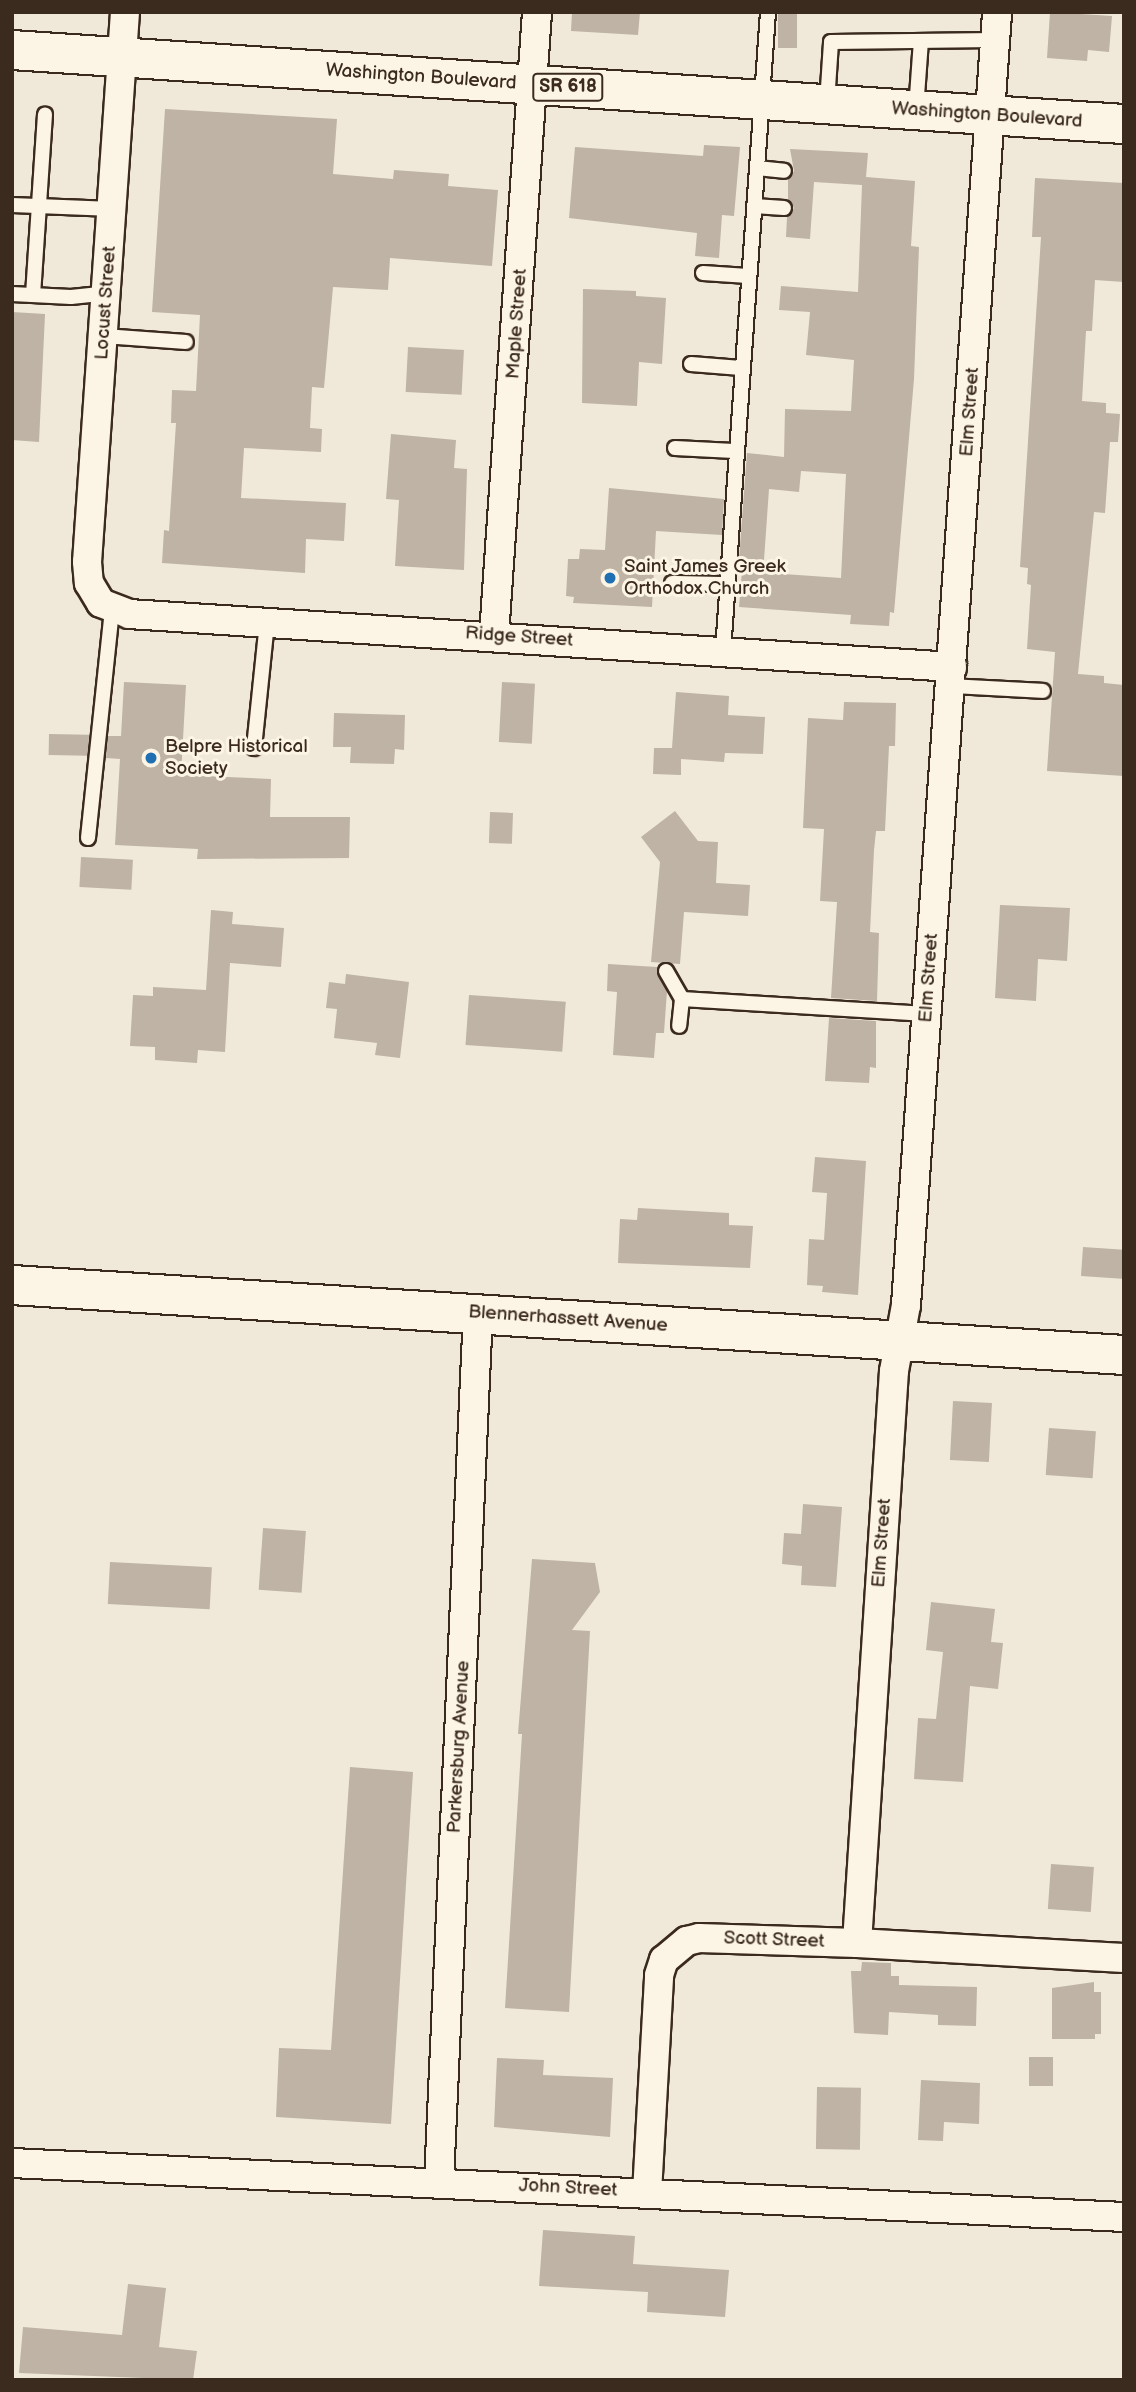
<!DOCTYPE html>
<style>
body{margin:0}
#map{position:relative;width:1136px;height:2392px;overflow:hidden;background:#f0e9d9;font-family:"Balsamiq Sans",sans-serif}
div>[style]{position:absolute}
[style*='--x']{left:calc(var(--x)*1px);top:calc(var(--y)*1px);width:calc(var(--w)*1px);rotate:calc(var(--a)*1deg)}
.building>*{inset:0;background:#beb3a4;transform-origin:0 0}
.roads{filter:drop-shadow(2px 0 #3b2a1e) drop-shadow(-2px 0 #3b2a1e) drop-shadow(0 2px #3b2a1e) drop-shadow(0 -2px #3b2a1e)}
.lane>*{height:14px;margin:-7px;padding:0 7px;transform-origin:7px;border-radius:7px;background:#fcf5e5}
.street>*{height:28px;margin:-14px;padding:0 14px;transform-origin:14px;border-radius:14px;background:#fcf5e5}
.secondary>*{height:38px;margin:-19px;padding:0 19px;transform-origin:19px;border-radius:19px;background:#fcf5e5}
.primary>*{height:38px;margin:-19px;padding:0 19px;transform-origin:19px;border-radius:19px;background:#fcf5e5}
.dots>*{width:19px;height:19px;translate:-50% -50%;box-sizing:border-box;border:4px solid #fcf5e5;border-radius:50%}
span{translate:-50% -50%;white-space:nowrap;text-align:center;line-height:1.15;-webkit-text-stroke:6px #fcf5e5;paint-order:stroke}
.shield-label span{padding:2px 5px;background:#fcf5e5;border:2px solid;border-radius:5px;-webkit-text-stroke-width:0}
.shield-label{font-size:18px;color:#3b2a1e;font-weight:700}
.street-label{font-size:19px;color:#3b2a1e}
.poi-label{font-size:19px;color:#3b2a1e}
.left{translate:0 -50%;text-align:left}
.frame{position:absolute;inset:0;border:14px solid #3b2a1e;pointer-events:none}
</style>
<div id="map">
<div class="building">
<div style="clip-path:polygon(572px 12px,640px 12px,638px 35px,571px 31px)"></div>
<div style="left:778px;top:12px;width:19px;height:36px"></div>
<div style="clip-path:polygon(1050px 12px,1112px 16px,1109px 52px,1088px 50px,1087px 61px,1047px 58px)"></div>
<div style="clip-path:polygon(165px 109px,337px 119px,333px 174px,393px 179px,394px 170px,449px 174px,448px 186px,498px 190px,492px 266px,390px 258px,388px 290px,333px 287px,324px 388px,312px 387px,310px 428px,322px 429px,321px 452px,244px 448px,241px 498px,346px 503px,344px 541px,306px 539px,305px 573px,162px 563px,164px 530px,169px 531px,176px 423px,171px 423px,172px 390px,196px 391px,200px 315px,152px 312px)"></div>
<div style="clip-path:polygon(704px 145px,740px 147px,734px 216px,722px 215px,719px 258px,695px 256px,697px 233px,569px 218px,575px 147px,703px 156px)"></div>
<div style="clip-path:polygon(790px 149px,868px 153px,866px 177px,915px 181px,911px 246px,919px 247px,914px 379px,894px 613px,890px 612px,889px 626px,850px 624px,851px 615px,739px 607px,742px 571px,841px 578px,846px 474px,801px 471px,799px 492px,769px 489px,764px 560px,739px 559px,747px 453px,784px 457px,785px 409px,851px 411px,854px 360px,806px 355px,810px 312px,779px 310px,781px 286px,858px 292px,862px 185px,814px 182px,810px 239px,786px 237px,787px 217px,794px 208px,788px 199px,788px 180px,794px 171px)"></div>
<div style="clip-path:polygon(1035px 178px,1124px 183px,1124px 282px,1095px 280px,1092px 331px,1086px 331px,1082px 401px,1106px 403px,1106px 413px,1120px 414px,1118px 442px,1110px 442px,1105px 513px,1094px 512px,1078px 674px,1104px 676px,1104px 683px,1124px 685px,1124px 776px,1047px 771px,1055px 652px,1027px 649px,1031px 585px,1027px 584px,1028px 568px,1020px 567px,1041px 237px,1032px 237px)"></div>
<div style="clip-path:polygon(583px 289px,636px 291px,636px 296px,666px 298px,662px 364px,639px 362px,637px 406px,582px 403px)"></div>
<div style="clip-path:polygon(12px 312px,45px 314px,39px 442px,12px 440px)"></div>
<div style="left:408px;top:347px;width:56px;height:45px;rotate:3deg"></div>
<div style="clip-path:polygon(391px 434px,456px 440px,454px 468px,467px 469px,464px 570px,395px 566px,399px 500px,386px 499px)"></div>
<div style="clip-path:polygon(609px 488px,724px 499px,722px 535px,656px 531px,652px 607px,573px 603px,574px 597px,566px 596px,568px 559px,579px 559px,580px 549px,605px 550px)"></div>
<div style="clip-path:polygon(124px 682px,186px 685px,181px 775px,271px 779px,270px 817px,350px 817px,349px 858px,197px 859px,198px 849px,115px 845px,120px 759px,106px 758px,108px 736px,121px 736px)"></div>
<div style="left:502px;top:682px;width:33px;height:60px;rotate:3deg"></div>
<div style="clip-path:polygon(676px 692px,729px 696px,728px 715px,765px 717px,763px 754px,725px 753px,724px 762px,681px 759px,681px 775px,653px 774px,654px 748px,672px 748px)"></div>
<div style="clip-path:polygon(844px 702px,896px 703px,895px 746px,889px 746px,885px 831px,876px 831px,874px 850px,870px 932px,879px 933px,877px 1001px,831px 998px,837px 902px,820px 901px,824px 829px,803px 828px,808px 718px,843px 720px)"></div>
<div style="clip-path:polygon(334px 713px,405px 715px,404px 750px,395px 749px,394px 764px,350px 763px,351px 747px,333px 747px)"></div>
<div style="left:49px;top:734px;width:40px;height:21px;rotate:1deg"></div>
<div style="clip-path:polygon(675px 811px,698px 841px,718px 842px,716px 883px,750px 885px,748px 916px,684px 912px,680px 964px,651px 962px,660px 862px,641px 837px)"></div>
<div style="left:490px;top:812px;width:23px;height:31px;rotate:2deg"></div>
<div style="left:81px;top:857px;width:52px;height:30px;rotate:3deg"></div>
<div style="clip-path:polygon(1000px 905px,1070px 908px,1067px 961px,1038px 959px,1036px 1001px,995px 998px)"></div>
<div style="clip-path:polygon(211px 910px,233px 912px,232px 924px,284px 928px,281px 967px,230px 963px,225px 1052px,198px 1050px,197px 1063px,155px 1060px,155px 1047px,130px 1046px,133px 995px,153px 996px,153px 987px,206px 990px)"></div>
<div style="clip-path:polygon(608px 964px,657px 967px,667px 991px,664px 1033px,656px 1033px,654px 1058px,613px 1055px,617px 992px,607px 991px)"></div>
<div style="clip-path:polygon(346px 974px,409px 982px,400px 1058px,375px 1055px,377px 1043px,334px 1038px,337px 1009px,326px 1008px,329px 982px,345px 984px)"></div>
<div style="left:469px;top:995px;width:97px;height:50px;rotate:4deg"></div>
<div style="clip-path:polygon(829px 1018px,876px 1021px,876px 1068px,870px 1067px,869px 1083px,825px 1081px)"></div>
<div style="clip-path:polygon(815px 1157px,866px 1161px,858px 1295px,822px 1292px,823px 1286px,807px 1285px,809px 1239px,824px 1240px,827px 1193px,812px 1192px)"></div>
<div style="clip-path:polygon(638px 1208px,729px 1213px,729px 1225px,753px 1226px,750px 1268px,618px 1263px,620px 1219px,637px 1220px)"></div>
<div style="left:1083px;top:1247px;width:41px;height:29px;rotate:4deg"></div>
<div style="left:953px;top:1401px;width:39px;height:59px;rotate:3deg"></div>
<div style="left:1049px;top:1428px;width:47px;height:47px;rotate:4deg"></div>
<div style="clip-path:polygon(803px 1504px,842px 1507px,836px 1587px,801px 1585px,802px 1566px,782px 1564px,784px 1533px,801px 1534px)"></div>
<div style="left:263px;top:1528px;width:43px;height:62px;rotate:4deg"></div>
<div style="clip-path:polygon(532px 1559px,595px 1563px,600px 1592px,572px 1630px,590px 1631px,569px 2012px,505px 2008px,522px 1734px,518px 1734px)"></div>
<div style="left:110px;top:1562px;width:102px;height:42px;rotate:3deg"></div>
<div style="clip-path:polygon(931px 1602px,995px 1609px,991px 1642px,1003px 1643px,998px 1689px,970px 1686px,963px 1782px,914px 1779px,918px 1718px,936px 1719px,943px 1652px,926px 1650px)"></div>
<div style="clip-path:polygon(350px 1767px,413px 1772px,391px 2124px,276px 2117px,279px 2048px,331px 2050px)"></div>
<div style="left:1051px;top:1864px;width:43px;height:45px;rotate:4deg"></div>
<div style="clip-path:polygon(862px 1962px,891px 1963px,891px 1976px,899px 1976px,899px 1985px,977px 1987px,976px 2026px,938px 2025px,938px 2015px,889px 2012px,888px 2035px,854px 2033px,851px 1971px,861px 1971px)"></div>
<div style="clip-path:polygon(1094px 1982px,1094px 1992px,1101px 1992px,1101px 2034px,1095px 2034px,1095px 2039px,1052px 2039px,1052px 1988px)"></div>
<div style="left:1029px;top:2057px;width:24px;height:29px"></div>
<div style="clip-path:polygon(497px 2058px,544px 2060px,543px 2075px,613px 2078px,610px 2137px,494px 2127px)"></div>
<div style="clip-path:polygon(921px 2080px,980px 2083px,979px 2124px,944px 2122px,943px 2141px,918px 2140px)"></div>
<div style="left:817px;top:2087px;width:44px;height:62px;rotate:1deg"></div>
<div style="clip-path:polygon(543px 2230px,635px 2236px,633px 2264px,729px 2270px,725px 2317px,647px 2312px,648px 2292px,539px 2286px)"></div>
<div style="clip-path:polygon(128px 2284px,166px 2288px,159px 2347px,197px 2351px,193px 2380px,19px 2373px,23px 2327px,122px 2335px)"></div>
</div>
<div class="roads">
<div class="lane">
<div style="--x:827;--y:103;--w:61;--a:-86.2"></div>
<div style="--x:831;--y:42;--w:164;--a:-0.7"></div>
<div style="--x:916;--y:110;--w:69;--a:-85.9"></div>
<div style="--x:757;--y:168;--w:27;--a:6"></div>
<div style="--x:12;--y:205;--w:101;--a:2.3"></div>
<div style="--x:754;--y:206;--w:30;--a:4"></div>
<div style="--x:703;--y:273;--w:45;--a:3.8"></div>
<div style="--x:12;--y:294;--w:59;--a:2.9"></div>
<div style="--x:71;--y:297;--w:36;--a:-6"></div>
<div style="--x:33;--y:295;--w:181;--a:-86.2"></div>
<div style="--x:104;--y:336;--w:82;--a:4.2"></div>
<div style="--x:691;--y:364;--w:50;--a:4.6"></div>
<div style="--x:675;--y:448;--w:59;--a:2.9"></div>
<div style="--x:672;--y:583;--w:54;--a:1.1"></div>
<div style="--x:723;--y:651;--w:641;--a:-85.97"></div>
<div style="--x:951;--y:686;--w:92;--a:3.1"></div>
<div style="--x:254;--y:748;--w:127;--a:-84.1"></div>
<div style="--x:88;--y:838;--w:228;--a:-84"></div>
<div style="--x:666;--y:971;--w:32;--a:60"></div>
<div style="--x:682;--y:999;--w:27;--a:96"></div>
<div style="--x:682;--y:999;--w:245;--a:3.5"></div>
</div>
<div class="street">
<div style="--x:125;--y:12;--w:551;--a:93.95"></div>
<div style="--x:87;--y:562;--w:21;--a:85"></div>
<div style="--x:89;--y:583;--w:23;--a:59"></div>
<div style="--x:101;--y:603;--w:30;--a:21"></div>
<div style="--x:129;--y:614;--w:825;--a:3.68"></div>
<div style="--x:494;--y:635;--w:624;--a:-86.05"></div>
<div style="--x:857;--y:1943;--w:573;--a:-86.3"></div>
<div style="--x:894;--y:1371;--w:67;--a:-79.7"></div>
<div style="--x:906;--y:1305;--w:1296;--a:-85.97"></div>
<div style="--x:12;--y:2163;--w:1113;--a:2.78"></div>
<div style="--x:439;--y:2181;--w:869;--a:-87.43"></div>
<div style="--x:647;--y:2193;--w:218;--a:-86.8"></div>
<div style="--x:659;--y:1975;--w:16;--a:-72"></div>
<div style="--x:664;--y:1960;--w:30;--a:-40"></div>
<div style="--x:687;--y:1941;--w:12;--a:-14"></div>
<div style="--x:699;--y:1938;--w:158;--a:1.8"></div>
<div style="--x:857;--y:1943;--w:267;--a:3.2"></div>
</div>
<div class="secondary">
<div style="--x:12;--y:1285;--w:1114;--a:3.6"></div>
</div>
<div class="primary">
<div style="--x:12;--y:50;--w:1114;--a:3.81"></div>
</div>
</div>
<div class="dots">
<div style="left:610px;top:578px;background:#1f6fb2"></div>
<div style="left:151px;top:758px;background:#1f6fb2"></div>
</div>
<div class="shield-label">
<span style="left:568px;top:87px">SR 618</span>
</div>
<div class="street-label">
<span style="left:421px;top:77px;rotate:4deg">Washington Boulevard</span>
<span style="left:987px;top:115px;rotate:4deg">Washington Boulevard</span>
<span style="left:106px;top:303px;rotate:-86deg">Locust Street</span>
<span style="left:517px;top:324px;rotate:-86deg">Maple Street</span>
<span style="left:970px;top:412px;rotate:-86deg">Elm Street</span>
<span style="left:519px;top:637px;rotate:4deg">Ridge Street</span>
<span style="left:929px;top:978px;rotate:-86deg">Elm Street</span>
<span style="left:568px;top:1319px;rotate:4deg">Blennerhassett Avenue</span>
<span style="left:882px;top:1543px;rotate:-86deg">Elm Street</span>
<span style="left:459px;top:1747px;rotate:-87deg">Parkersburg Avenue</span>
<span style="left:774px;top:1940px;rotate:2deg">Scott Street</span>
<span style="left:568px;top:2188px;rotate:3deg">John Street</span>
</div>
<div class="poi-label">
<span class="left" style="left:624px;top:578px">Saint James Greek<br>Orthodox Church</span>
<span class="left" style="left:165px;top:758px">Belpre Historical<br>Society</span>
</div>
<div class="frame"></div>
</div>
